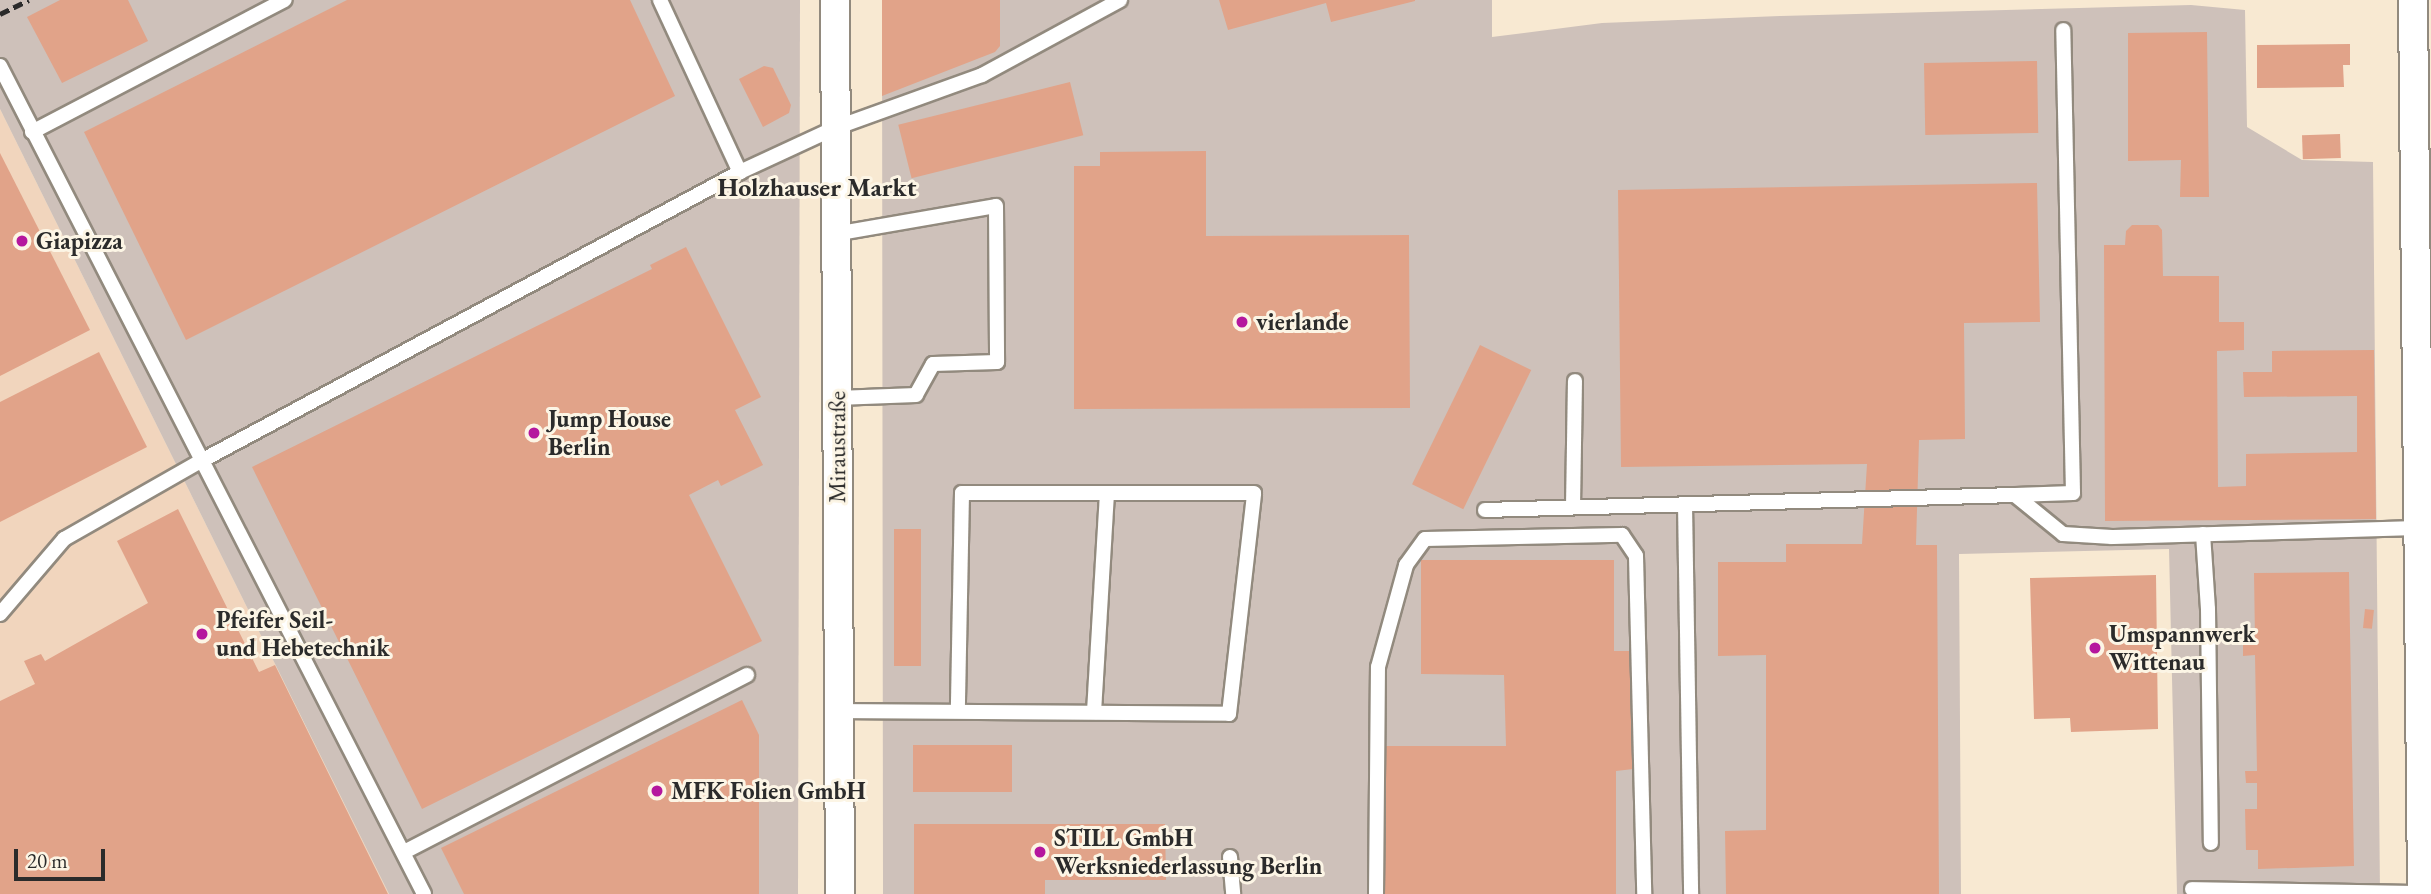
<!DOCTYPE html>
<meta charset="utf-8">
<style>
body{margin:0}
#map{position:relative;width:2431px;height:894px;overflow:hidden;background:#f8e9d2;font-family:"EB Garamond",serif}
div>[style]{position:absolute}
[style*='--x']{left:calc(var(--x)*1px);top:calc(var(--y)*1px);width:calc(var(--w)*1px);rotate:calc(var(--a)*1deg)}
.built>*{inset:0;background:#f1d5bd}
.industrial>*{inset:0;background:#cec1ba}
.building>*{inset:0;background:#e1a389;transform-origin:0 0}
.roads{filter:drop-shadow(2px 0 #928a7e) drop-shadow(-2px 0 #928a7e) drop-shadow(0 2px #928a7e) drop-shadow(0 -2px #928a7e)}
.lane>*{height:14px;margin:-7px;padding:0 7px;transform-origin:7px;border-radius:7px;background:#fff}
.street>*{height:28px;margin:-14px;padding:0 14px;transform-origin:14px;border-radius:14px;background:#fff}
.rail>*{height:5px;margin-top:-2.5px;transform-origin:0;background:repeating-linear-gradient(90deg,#2b2b2b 0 10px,transparent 0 15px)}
.dots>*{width:19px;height:19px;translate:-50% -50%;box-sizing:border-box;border:4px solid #fcf5e5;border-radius:50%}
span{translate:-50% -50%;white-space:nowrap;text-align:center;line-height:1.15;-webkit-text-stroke:6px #fcf5e5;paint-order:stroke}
.poi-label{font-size:24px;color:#2b2b2b;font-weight:700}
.left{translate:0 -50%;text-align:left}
.street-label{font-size:24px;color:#2b2b2b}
.neighbourhood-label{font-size:26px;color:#2b2b2b;font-weight:700}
.scale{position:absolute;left:14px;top:849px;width:91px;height:32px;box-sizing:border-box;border:4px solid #2b2b2b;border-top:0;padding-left:9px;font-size:21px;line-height:24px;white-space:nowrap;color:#2b2b2b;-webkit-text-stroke:5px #fcf5e5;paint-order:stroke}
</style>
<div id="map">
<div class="built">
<div style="clip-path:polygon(0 109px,389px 894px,0 894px)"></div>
</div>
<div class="industrial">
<div style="clip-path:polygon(0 0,800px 0,798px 894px,389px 894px,0 109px)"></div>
<div style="clip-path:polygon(882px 0,1492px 0,1492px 37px,1602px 23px,1781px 16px,2191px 5px,2245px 10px,2247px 127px,2302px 160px,2373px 162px,2380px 894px,2177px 894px,2169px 549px,1959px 554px,1961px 894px,883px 894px)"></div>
</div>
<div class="building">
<div style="clip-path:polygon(60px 0,128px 0,148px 41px,62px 83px,27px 17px)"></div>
<div style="clip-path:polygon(347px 0,630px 0,675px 96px,186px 340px,84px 132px)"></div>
<div style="clip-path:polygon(882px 0,1000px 0,1000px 46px,995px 52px,882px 96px)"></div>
<div style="clip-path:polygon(1219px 0,1415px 0,1415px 1px,1331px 22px,1326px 3px,1228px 30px)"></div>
<div style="clip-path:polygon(2207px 32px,2209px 197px,2180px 197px,2181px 160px,2128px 161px,2128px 33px)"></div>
<div style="clip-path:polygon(2350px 44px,2350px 65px,2343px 65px,2344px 87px,2257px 88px,2257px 45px)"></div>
<div style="left:2037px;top:61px;width:72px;height:113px;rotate:89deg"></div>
<div style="clip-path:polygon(764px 66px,773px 68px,791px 105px,789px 113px,763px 127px,739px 79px)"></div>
<div style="left:1070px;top:82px;width:55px;height:177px;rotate:76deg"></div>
<div style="left:2340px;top:134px;width:24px;height:38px;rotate:88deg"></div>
<div style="clip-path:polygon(1206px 151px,1206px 236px,1409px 235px,1410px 408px,1074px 409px,1074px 166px,1100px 166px,1100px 152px)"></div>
<div style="clip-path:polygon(0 153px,90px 330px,0 376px)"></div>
<div style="clip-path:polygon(2037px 183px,2040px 322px,1964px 323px,1965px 439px,1919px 440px,1916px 545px,1937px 545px,1939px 894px,1726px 894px,1725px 831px,1766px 830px,1766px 655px,1718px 656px,1718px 562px,1786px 562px,1786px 544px,1862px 544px,1867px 464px,1621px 467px,1618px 190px)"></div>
<div style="clip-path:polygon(2132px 225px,2158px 225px,2162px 230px,2163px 276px,2219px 276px,2219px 322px,2244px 322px,2244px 350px,2217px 351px,2218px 487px,2246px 486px,2246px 454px,2357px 452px,2357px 396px,2244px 397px,2243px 372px,2272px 372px,2272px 351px,2374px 350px,2376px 519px,2105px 521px,2104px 245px,2125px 245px,2126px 231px)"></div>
<div style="clip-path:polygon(686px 247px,761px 397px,735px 410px,763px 465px,721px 486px,718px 480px,689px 495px,762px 641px,422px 809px,252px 467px,652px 269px,650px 265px)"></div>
<div style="left:1480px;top:345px;width:57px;height:155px;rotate:26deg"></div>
<div style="clip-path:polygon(99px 352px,147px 447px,0 522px,0 402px)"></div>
<div style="clip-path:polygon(178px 509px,259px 672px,275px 665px,388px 894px,0 894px,0 701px,35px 684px,24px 661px,41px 654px,45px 661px,148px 603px,117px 541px)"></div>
<div style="left:894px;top:529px;width:27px;height:137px"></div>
<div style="clip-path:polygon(1421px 560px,1614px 560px,1614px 651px,1631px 651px,1633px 769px,1616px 771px,1616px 894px,1377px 894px,1378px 746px,1506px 746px,1504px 675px,1421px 674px)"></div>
<div style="clip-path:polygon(2349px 572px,2354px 866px,2258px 869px,2258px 850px,2246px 850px,2245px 809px,2257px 809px,2257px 783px,2246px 783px,2245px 771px,2257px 771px,2255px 655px,2243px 656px,2243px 639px,2255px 639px,2254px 573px)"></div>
<div style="clip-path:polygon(2156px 575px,2158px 729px,2071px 732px,2070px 718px,2034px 719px,2030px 578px)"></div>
<div style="left:2365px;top:609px;width:9px;height:19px;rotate:6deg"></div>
<div style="clip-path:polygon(742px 700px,759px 735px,759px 894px,464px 894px,441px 848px)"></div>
<div style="left:1012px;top:745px;width:47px;height:99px;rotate:90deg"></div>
<div style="clip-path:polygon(914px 824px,1165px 824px,1166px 880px,1045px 880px,1045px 894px,914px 894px)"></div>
</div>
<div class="roads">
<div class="lane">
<div style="--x:660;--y:0;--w:190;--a:65.1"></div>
<div style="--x:0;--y:66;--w:930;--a:62.88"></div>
<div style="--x:32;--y:132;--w:285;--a:-27.6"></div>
<div style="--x:835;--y:234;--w:163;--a:-9.9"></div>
<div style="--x:996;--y:206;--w:156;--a:89.6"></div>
<div style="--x:997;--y:362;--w:64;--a:178.2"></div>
<div style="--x:933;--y:364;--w:35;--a:119"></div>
<div style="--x:916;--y:395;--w:79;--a:177.8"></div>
<div style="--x:2015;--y:495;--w:58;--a:-2"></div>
<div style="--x:2073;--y:493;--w:463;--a:-91.2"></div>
<div style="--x:1685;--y:504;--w:390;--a:89.1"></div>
<div style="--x:1573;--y:507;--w:126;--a:-89.1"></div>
<div style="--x:1485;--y:510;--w:530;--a:-1.62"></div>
<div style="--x:2015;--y:495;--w:62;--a:39.1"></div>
<div style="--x:2063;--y:534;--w:49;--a:3.5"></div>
<div style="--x:2112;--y:537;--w:306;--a:-1.7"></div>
<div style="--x:2203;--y:534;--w:75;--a:86.2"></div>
<div style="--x:2208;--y:609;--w:234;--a:89.3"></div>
<div style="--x:0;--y:614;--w:99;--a:-49.5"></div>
<div style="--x:64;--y:539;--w:158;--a:-29.7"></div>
<div style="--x:201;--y:461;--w:612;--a:-28.2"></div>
<div style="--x:740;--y:172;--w:105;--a:-24.9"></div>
<div style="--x:835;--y:128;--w:156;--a:-19.8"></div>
<div style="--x:982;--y:75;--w:157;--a:-28.5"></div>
<div style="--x:839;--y:711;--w:390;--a:0.4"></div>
<div style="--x:1229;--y:714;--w:222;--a:-83.5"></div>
<div style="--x:1254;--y:493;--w:292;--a:180"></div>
<div style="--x:962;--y:493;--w:218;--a:91.1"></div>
<div style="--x:1094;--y:712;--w:219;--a:-86.6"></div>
<div style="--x:404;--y:852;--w:386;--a:-27.3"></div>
<div style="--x:1230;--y:857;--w:37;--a:85"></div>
<div style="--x:2192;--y:889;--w:230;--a:1"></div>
<div style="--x:1376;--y:894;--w:227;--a:-89.5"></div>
<div style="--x:1378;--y:667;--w:106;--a:-74.6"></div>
<div style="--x:1406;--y:565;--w:32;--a:-54"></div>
<div style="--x:1425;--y:539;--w:197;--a:-1.2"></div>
<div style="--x:1622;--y:535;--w:25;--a:56"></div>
<div style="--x:1636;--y:556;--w:338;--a:88.6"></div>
</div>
<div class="street">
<div style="--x:835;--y:0;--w:894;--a:89.68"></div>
<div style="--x:2413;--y:0;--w:894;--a:89.42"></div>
</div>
</div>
<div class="rail">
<div style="--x:0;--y:14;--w:32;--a:-26"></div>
</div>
<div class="dots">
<div style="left:22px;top:241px;background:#b5179e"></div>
<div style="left:1242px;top:322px;background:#b5179e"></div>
<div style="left:534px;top:433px;background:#b5179e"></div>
<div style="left:202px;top:634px;background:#b5179e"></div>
<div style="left:2095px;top:648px;background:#b5179e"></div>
<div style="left:657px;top:791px;background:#b5179e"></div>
<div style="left:1040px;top:852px;background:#b5179e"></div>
</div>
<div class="poi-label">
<span class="left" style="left:36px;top:241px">Giapizza</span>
<span class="left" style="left:1256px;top:322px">vierlande</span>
<span class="left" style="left:548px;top:433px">Jump House<br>Berlin</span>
<span class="left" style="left:216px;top:634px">Pfeifer Seil-<br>und Hebetechnik</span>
<span class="left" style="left:2109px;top:648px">Umspannwerk<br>Wittenau</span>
<span class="left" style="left:671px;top:791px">MFK Folien GmbH</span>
<span class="left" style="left:1054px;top:852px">STILL GmbH<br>Werksniederlassung Berlin</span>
</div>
<div class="street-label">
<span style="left:837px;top:447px;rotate:-90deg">Miraustraße</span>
</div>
<div class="neighbourhood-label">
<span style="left:817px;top:188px">Holzhauser Markt</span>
</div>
<div class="scale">20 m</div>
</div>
